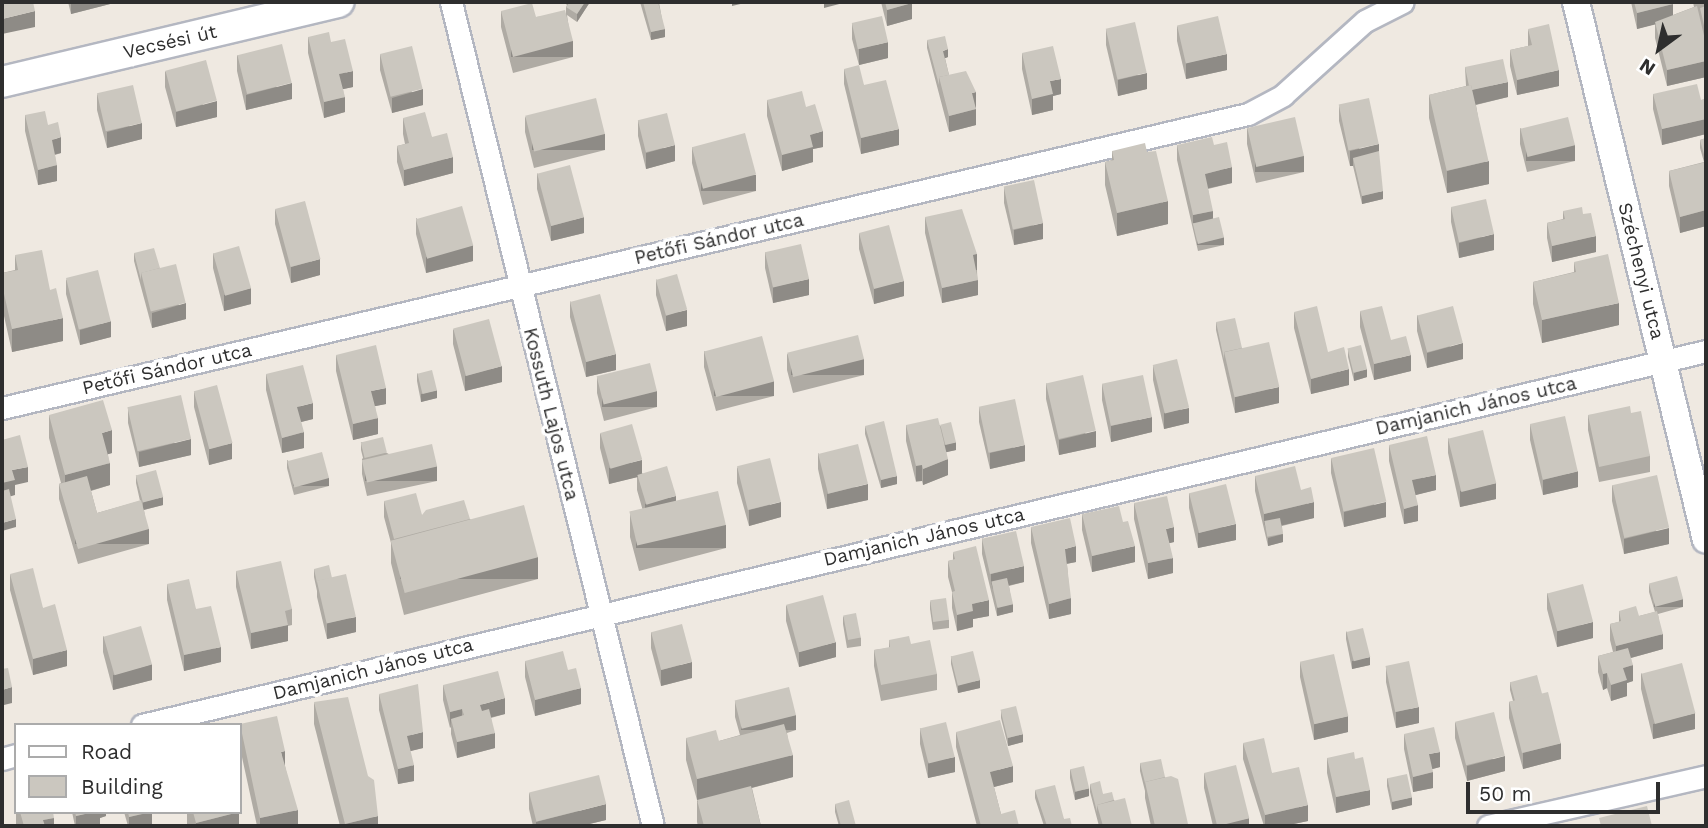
<!DOCTYPE html>
<meta charset="utf-8">
<style>
body{margin:0}
#map{position:relative;width:1708px;height:828px;overflow:hidden;background:#efe9e1;font-family:"Work Sans",sans-serif}
div>[style]{position:absolute}
[style*='--x']{left:calc(var(--x)*1px);top:calc(var(--y)*1px);width:calc(var(--w)*1px);rotate:calc(var(--a)*1deg)}
.roads{filter:drop-shadow(2px 0 #b4b7c1) drop-shadow(-2px 0 #b4b7c1) drop-shadow(0 2px #b4b7c1) drop-shadow(0 -2px #b4b7c1)}
.minor>*{height:21px;margin:-10.5px;padding:0 10.5px;transform-origin:10.5px;border-radius:10.5px;background:#fff}
.tertiary>*{height:26px;margin:-13px;padding:0 13px;transform-origin:13px;border-radius:13px;background:#fff}
.secondary>*{height:30px;margin:-15px;padding:0 15px;transform-origin:15px;border-radius:15px;background:#fff}
.wall>*{inset:0;background:#afaba4;transform-origin:0 0}
.shaded-wall>*{inset:0;background:#8e8b86;transform-origin:0 0}
.building>*{inset:0;background:#cbc7bf;transform-origin:0 0}
span{translate:-50% -50%;white-space:nowrap;text-align:center;line-height:1.15;-webkit-text-stroke:7px #fff;paint-order:stroke}
.street-label{font-size:19px;color:#2e2e2e}
.frame{position:absolute;inset:0;border:4px solid #2e2e2e;pointer-events:none}
.legend{position:absolute;left:14px;top:723px;width:228px;height:91px;box-sizing:border-box;background:#fff;border:2px solid #ababab;margin:0;padding:9px 12px;list-style:none;font-size:21px;color:#2e2e2e}
.legend li{display:flex;align-items:center;gap:14px;height:35px}
.legend b{width:35px;border:2px solid #ababab}
.north{position:absolute;left:1624px;top:14px;width:70px;height:70px;-webkit-text-stroke:5px #fff;paint-order:stroke;rotate:213deg;font-size:19px;font-weight:700;line-height:28px;text-align:center;color:#2e2e2e}
.north::after{content:'';display:block;margin:auto;width:24px;height:32px;background:#2e2e2e;clip-path:polygon(50% 0,100% 100%,50% 72%,0 100%)}
.scale{position:absolute;left:1466px;top:782px;width:194px;height:32px;box-sizing:border-box;border:4px solid #2e2e2e;border-top:0;padding-left:9px;font-size:21px;line-height:24px;white-space:nowrap;color:#2e2e2e;-webkit-text-stroke:5px #fff;paint-order:stroke}
</style>
<div id="map">
<div class="roads">
<div class="minor">
<div style="--x:451;--y:2;--w:848;--a:76.23"></div>
<div style="--x:2;--y:408;--w:1280;--a:-13.28"></div>
<div style="--x:1248;--y:114;--w:40;--a:-28"></div>
<div style="--x:1283;--y:95;--w:110;--a:-42.1"></div>
<div style="--x:1365;--y:21;--w:42;--a:-26.6"></div>
<div style="--x:142;--y:725;--w:1608;--a:-13.45"></div>
<div style="--x:2;--y:759;--w:15;--a:-16"></div>
<div style="--x:1488;--y:826;--w:224;--a:-12.9"></div>
</div>
<div class="tertiary">
<div style="--x:1576;--y:2;--w:553;--a:76.42"></div>
</div>
<div class="secondary">
<div style="--x:2;--y:82;--w:346;--a:-13.4"></div>
</div>
</div>
<div class="wall">
<div style="clip-path:polygon(68px 2px,118px 2px,71px 14px)"></div>
<div style="clip-path:polygon(564px 2px,590px 2px,577px 22px,567px 15px,573px 57px,513px 73px,501px 27px,501px 11px,536px 17px,566px 14px,566px 7px,567px 5px)"></div>
<div style="clip-path:polygon(640px 2px,659px 2px,665px 37px,651px 40px)"></div>
<div style="clip-path:polygon(881px 2px,912px 2px,912px 19px,887px 26px)"></div>
<div style="clip-path:polygon(1631px 2px,1672px 2px,1673px 15px,1694px 7px,1693px 2px,1706px 2px,1706px 77px,1667px 86px,1655px 38px,1655px 24px,1637px 29px)"></div>
<div style="clip-path:polygon(852px 23px,888px 58px,859px 65px,852px 39px)"></div>
<div style="clip-path:polygon(1177px 26px,1227px 70px,1186px 79px,1177px 41px)"></div>
<div style="clip-path:polygon(1106px 29px,1147px 89px,1118px 96px,1106px 45px)"></div>
<div style="clip-path:polygon(1528px 29px,1559px 86px,1517px 95px,1510px 66px,1510px 50px,1528px 46px)"></div>
<div style="clip-path:polygon(308px 37px,331px 42px,353px 87px,343px 89px,345px 112px,324px 118px,308px 53px)"></div>
<div style="clip-path:polygon(927px 40px,948px 57px,945px 58px,949px 75px,976px 107px,976px 125px,949px 132px,927px 48px)"></div>
<div style="clip-path:polygon(1022px 53px,1061px 94px,1053px 96px,1053px 110px,1032px 115px,1022px 69px)"></div>
<div style="clip-path:polygon(380px 54px,423px 105px,392px 113px,380px 70px)"></div>
<div style="clip-path:polygon(237px 55px,292px 99px,246px 110px,237px 71px)"></div>
<div style="clip-path:polygon(1465px 67px,1508px 97px,1476px 105px,1489px 184px,1447px 193px,1429px 118px,1429px 95px,1466px 86px)"></div>
<div style="clip-path:polygon(844px 69px,864px 85px,899px 145px,861px 154px,844px 84px)"></div>
<div style="clip-path:polygon(165px 71px,217px 117px,176px 127px,165px 87px)"></div>
<div style="clip-path:polygon(97px 94px,142px 139px,107px 148px,97px 110px)"></div>
<div style="clip-path:polygon(1653px 94px,1701px 100px,1706px 99px,1706px 134px,1662px 145px,1653px 109px)"></div>
<div style="clip-path:polygon(767px 100px,806px 107px,823px 147px,813px 149px,813px 162px,782px 171px,767px 116px)"></div>
<div style="clip-path:polygon(1339px 105px,1383px 199px,1362px 204px,1353px 166px,1350px 166px,1339px 121px)"></div>
<div style="clip-path:polygon(25px 115px,48px 125px,61px 153px,55px 155px,57px 181px,38px 185px,25px 131px)"></div>
<div style="clip-path:polygon(525px 117px,605px 150px,534px 168px,525px 132px)"></div>
<div style="clip-path:polygon(403px 118px,432px 137px,453px 173px,404px 186px,397px 162px,397px 146px,405px 144px,403px 134px)"></div>
<div style="clip-path:polygon(638px 120px,675px 161px,646px 169px,638px 136px)"></div>
<div style="clip-path:polygon(1247px 128px,1304px 172px,1256px 183px,1247px 144px)"></div>
<div style="clip-path:polygon(1520px 128px,1575px 161px,1527px 172px,1520px 144px)"></div>
<div style="clip-path:polygon(1706px 138px,1706px 226px,1680px 233px,1669px 186px,1669px 171px,1704px 162px,1700px 148px,1700px 140px)"></div>
<div style="clip-path:polygon(1177px 145px,1214px 145px,1232px 183px,1208px 189px,1213px 218px,1224px 245px,1198px 251px,1177px 160px)"></div>
<div style="clip-path:polygon(692px 147px,756px 191px,703px 205px,692px 163px)"></div>
<div style="clip-path:polygon(1112px 151px,1147px 152px,1168px 224px,1117px 236px,1105px 185px,1105px 162px,1112px 160px)"></div>
<div style="clip-path:polygon(537px 173px,584px 233px,551px 241px,537px 189px)"></div>
<div style="clip-path:polygon(1004px 187px,1043px 239px,1014px 245px,1004px 203px)"></div>
<div style="clip-path:polygon(1451px 207px,1494px 250px,1459px 258px,1451px 222px)"></div>
<div style="clip-path:polygon(275px 209px,320px 275px,291px 283px,275px 224px)"></div>
<div style="clip-path:polygon(1563px 211px,1583px 214px,1596px 252px,1552px 262px,1547px 238px,1547px 223px,1563px 219px)"></div>
<div style="clip-path:polygon(925px 217px,977px 270px,978px 295px,942px 303px,925px 233px)"></div>
<div style="clip-path:polygon(416px 218px,473px 261px,426px 273px,416px 234px)"></div>
<div style="clip-path:polygon(859px 233px,904px 296px,874px 304px,859px 249px)"></div>
<div style="clip-path:polygon(765px 252px,809px 295px,773px 303px,765px 268px)"></div>
<div style="clip-path:polygon(134px 253px,160px 268px,186px 319px,152px 328px,134px 261px)"></div>
<div style="clip-path:polygon(213px 253px,251px 304px,224px 311px,213px 268px)"></div>
<div style="clip-path:polygon(15px 255px,63px 341px,12px 352px,2px 307px,2px 273px,15px 270px)"></div>
<div style="clip-path:polygon(1574px 262px,1619px 325px,1542px 343px,1533px 304px,1533px 282px,1574px 272px)"></div>
<div style="clip-path:polygon(66px 279px,111px 337px,80px 345px,66px 294px)"></div>
<div style="clip-path:polygon(656px 279px,687px 326px,666px 331px,656px 295px)"></div>
<div style="clip-path:polygon(570px 301px,616px 370px,586px 377px,570px 317px)"></div>
<div style="clip-path:polygon(1360px 311px,1411px 371px,1374px 380px,1360px 327px)"></div>
<div style="clip-path:polygon(1294px 312px,1349px 385px,1311px 394px,1294px 328px)"></div>
<div style="clip-path:polygon(1417px 315px,1463px 359px,1427px 368px,1417px 331px)"></div>
<div style="clip-path:polygon(1216px 322px,1242px 348px,1279px 403px,1235px 413px,1216px 330px)"></div>
<div style="clip-path:polygon(453px 329px,502px 382px,465px 391px,453px 344px)"></div>
<div style="clip-path:polygon(1348px 349px,1367px 377px,1354px 381px,1348px 357px)"></div>
<div style="clip-path:polygon(704px 351px,774px 396px,716px 411px,704px 367px)"></div>
<div style="clip-path:polygon(787px 354px,864px 375px,793px 393px,787px 370px)"></div>
<div style="clip-path:polygon(336px 355px,386px 404px,375px 406px,378px 434px,353px 440px,336px 371px)"></div>
<div style="clip-path:polygon(1153px 365px,1189px 423px,1164px 429px,1153px 380px)"></div>
<div style="clip-path:polygon(417px 373px,437px 398px,421px 402px,417px 381px)"></div>
<div style="clip-path:polygon(266px 374px,313px 419px,301px 422px,304px 448px,282px 453px,266px 390px)"></div>
<div style="clip-path:polygon(597px 377px,657px 407px,604px 421px,597px 393px)"></div>
<div style="clip-path:polygon(1046px 383px,1096px 447px,1059px 455px,1046px 399px)"></div>
<div style="clip-path:polygon(1102px 384px,1152px 432px,1111px 442px,1102px 400px)"></div>
<div style="clip-path:polygon(194px 391px,232px 459px,209px 465px,194px 407px)"></div>
<div style="clip-path:polygon(979px 407px,1025px 461px,990px 469px,979px 422px)"></div>
<div style="clip-path:polygon(128px 408px,191px 455px,139px 467px,128px 423px)"></div>
<div style="clip-path:polygon(1631px 413px,1650px 456px,1650px 472px,1599px 482px,1588px 430px,1588px 415px)"></div>
<div style="clip-path:polygon(49px 415px,112px 453px,108px 454px,110px 485px,91px 491px,97px 513px,140px 501px,136px 483px,136px 475px,163px 505px,144px 510px,149px 544px,78px 564px,59px 499px,59px 484px,61px 483px,49px 438px)"></div>
<div style="clip-path:polygon(1530px 424px,1578px 487px,1543px 495px,1530px 440px)"></div>
<div style="clip-path:polygon(906px 425px,940px 425px,956px 450px,946px 452px,948px 475px,923px 485px,922px 481px,916px 482px,906px 441px)"></div>
<div style="clip-path:polygon(865px 426px,897px 484px,881px 488px,865px 434px)"></div>
<div style="clip-path:polygon(600px 433px,642px 473px,726px 548px,639px 571px,630px 537px,630px 514px,643px 511px,637px 490px,637px 477px,609px 484px,600px 448px)"></div>
<div style="clip-path:polygon(1448px 438px,1496px 499px,1460px 507px,1448px 453px)"></div>
<div style="clip-path:polygon(361px 442px,387px 453px,437px 481px,367px 496px,362px 474px,362px 459px,363px 458px,361px 450px)"></div>
<div style="clip-path:polygon(1389px 445px,1436px 490px,1415px 495px,1418px 521px,1404px 524px,1389px 461px)"></div>
<div style="clip-path:polygon(818px 453px,868px 500px,827px 509px,818px 469px)"></div>
<div style="clip-path:polygon(1331px 458px,1386px 517px,1344px 527px,1331px 473px)"></div>
<div style="clip-path:polygon(287px 460px,329px 486px,294px 495px,287px 468px)"></div>
<div style="clip-path:polygon(737px 467px,781px 517px,749px 526px,737px 483px)"></div>
<div style="clip-path:polygon(1255px 476px,1301px 490px,1314px 518px,1282px 526px,1283px 542px,1268px 546px,1255px 491px)"></div>
<div style="clip-path:polygon(1612px 485px,1669px 544px,1624px 554px,1612px 501px)"></div>
<div style="clip-path:polygon(1189px 493px,1236px 540px,1198px 548px,1189px 508px)"></div>
<div style="clip-path:polygon(384px 501px,422px 515px,470px 519px,538px 579px,404px 615px,391px 563px,391px 543px,384px 517px)"></div>
<div style="clip-path:polygon(1134px 503px,1174px 542px,1169px 543px,1173px 573px,1148px 579px,1134px 519px)"></div>
<div style="clip-path:polygon(1082px 514px,1135px 562px,1092px 572px,1082px 530px)"></div>
<div style="clip-path:polygon(1031px 527px,1076px 562px,1067px 564px,1071px 614px,1049px 619px,1031px 543px)"></div>
<div style="clip-path:polygon(982px 538px,1024px 582px,1009px 586px,1013px 612px,997px 616px,982px 554px)"></div>
<div style="clip-path:polygon(953px 552px,989px 616px,973px 619px,973px 627px,957px 631px,952px 608px,952px 592px,948px 577px,948px 561px,953px 560px)"></div>
<div style="clip-path:polygon(314px 569px,332px 578px,356px 632px,327px 639px,317px 597px,317px 591px,314px 577px)"></div>
<div style="clip-path:polygon(236px 571px,292px 609px,292px 625px,288px 626px,288px 641px,251px 649px,236px 587px)"></div>
<div style="clip-path:polygon(10px 574px,43px 608px,67px 666px,33px 675px,10px 590px)"></div>
<div style="clip-path:polygon(167px 584px,196px 609px,221px 662px,184px 671px,167px 600px)"></div>
<div style="clip-path:polygon(1649px 584px,1683px 607px,1658px 614px,1663px 649px,1631px 658px,1633px 681px,1627px 683px,1627px 696px,1611px 701px,1607px 688px,1603px 690px,1598px 672px,1598px 656px,1613px 652px,1610px 640px,1610px 624px,1619px 622px,1619px 611px,1639px 616px,1655px 612px,1649px 592px)"></div>
<div style="clip-path:polygon(1547px 593px,1593px 638px,1557px 647px,1547px 609px)"></div>
<div style="clip-path:polygon(930px 601px,949px 620px,949px 628px,933px 630px,930px 609px)"></div>
<div style="clip-path:polygon(786px 605px,836px 657px,799px 667px,786px 621px)"></div>
<div style="clip-path:polygon(843px 616px,861px 638px,861px 646px,847px 648px,843px 624px)"></div>
<div style="clip-path:polygon(1346px 631px,1370px 665px,1352px 669px,1346px 639px)"></div>
<div style="clip-path:polygon(651px 632px,692px 678px,661px 686px,651px 648px)"></div>
<div style="clip-path:polygon(103px 636px,152px 680px,113px 690px,103px 652px)"></div>
<div style="clip-path:polygon(889px 640px,911px 644px,937px 674px,937px 690px,881px 701px,874px 666px,874px 650px,889px 648px)"></div>
<div style="clip-path:polygon(951px 656px,980px 688px,958px 693px,951px 664px)"></div>
<div style="clip-path:polygon(525px 661px,568px 670px,581px 704px,535px 716px,525px 677px)"></div>
<div style="clip-path:polygon(1300px 662px,1348px 732px,1314px 740px,1300px 677px)"></div>
<div style="clip-path:polygon(1386px 666px,1419px 723px,1396px 728px,1386px 682px)"></div>
<div style="clip-path:polygon(1641px 673px,1695px 729px,1653px 739px,1641px 689px)"></div>
<div style="clip-path:polygon(1510px 682px,1542px 694px,1561px 759px,1523px 769px,1509px 718px,1509px 702px,1513px 701px,1510px 690px)"></div>
<div style="clip-path:polygon(443px 685px,505px 714px,491px 718px,495px 748px,457px 758px,451px 734px,451px 727px,450px 728px,443px 700px)"></div>
<div style="clip-path:polygon(379px 694px,423px 748px,410px 751px,414px 781px,398px 784px,379px 710px)"></div>
<div style="clip-path:polygon(735px 701px,796px 730px,787px 733px,793px 777px,752px 788px,761px 826px,698px 826px,697px 822px,697px 800px,686px 760px,686px 738px,719px 741px,740px 735px,735px 717px)"></div>
<div style="clip-path:polygon(314px 702px,378px 826px,340px 826px,314px 724px)"></div>
<div style="clip-path:polygon(1001px 710px,1023px 742px,1008px 746px,1001px 718px)"></div>
<div style="clip-path:polygon(1455px 722px,1505px 771px,1467px 781px,1455px 738px)"></div>
<div style="clip-path:polygon(240px 724px,285px 766px,298px 826px,257px 826px,240px 748px)"></div>
<div style="clip-path:polygon(920px 728px,955px 772px,928px 778px,920px 744px)"></div>
<div style="clip-path:polygon(956px 732px,1013px 782px,994px 787px,1001px 814px,1019px 826px,977px 826px,956px 747px)"></div>
<div style="clip-path:polygon(1404px 734px,1440px 767px,1432px 769px,1433px 788px,1413px 792px,1404px 749px)"></div>
<div style="clip-path:polygon(1243px 743px,1272px 773px,1308px 821px,1284px 826px,1264px 826px,1243px 759px)"></div>
<div style="clip-path:polygon(1327px 758px,1355px 759px,1370px 805px,1336px 813px,1327px 773px)"></div>
<div style="clip-path:polygon(1140px 763px,1165px 777px,1188px 826px,1151px 826px,1145px 798px,1145px 791px,1140px 771px)"></div>
<div style="clip-path:polygon(1070px 769px,1089px 796px,1075px 800px,1070px 778px)"></div>
<div style="clip-path:polygon(1204px 773px,1249px 826px,1213px 826px,1204px 788px)"></div>
<div style="clip-path:polygon(1387px 778px,1412px 805px,1392px 810px,1387px 786px)"></div>
<div style="clip-path:polygon(1090px 784px,1103px 794px,1114px 800px,1132px 826px,1099px 826px,1090px 792px)"></div>
<div style="clip-path:polygon(1035px 790px,1064px 819px,1072px 826px,1044px 826px,1035px 798px)"></div>
<div style="clip-path:polygon(529px 793px,606px 820px,581px 826px,533px 826px,529px 809px)"></div>
<div style="clip-path:polygon(835px 804px,856px 826px,839px 826px,835px 812px)"></div>
<div style="left:16px;top:812px;width:37px;height:15px"></div>
<div style="clip-path:polygon(72px 812px,106px 812px,106px 816px,100px 818px,100px 826px,75px 826px)"></div>
<div style="clip-path:polygon(124px 812px,152px 812px,152px 826px,128px 826px)"></div>
<div style="left:187px;top:812px;width:52px;height:14px"></div>
</div>
<div class="shaded-wall">
<div style="clip-path:polygon(71px 2px,118px 2px,71px 14px)"></div>
<div style="clip-path:polygon(585px 2px,590px 2px,577px 22px,577px 14px)"></div>
<div style="clip-path:polygon(732px 2px,749px 2px,732px 6px)"></div>
<div style="clip-path:polygon(824px 2px,847px 2px,824px 8px)"></div>
<div style="clip-path:polygon(912px 3px,912px 19px,887px 26px,887px 10px)"></div>
<div style="clip-path:polygon(1673px 4px,1673px 20px,1637px 29px,1637px 13px)"></div>
<div style="clip-path:polygon(35px 11px,35px 27px,2px 34px,2px 19px)"></div>
<div style="clip-path:polygon(665px 29px,665px 37px,651px 40px,651px 32px)"></div>
<div style="left:573px;top:41px;width:16px;height:62px;rotate:90deg"></div>
<div style="clip-path:polygon(888px 42px,888px 58px,859px 65px,859px 49px)"></div>
<div style="clip-path:polygon(948px 49px,948px 57px,943px 59px,943px 51px)"></div>
<div style="clip-path:polygon(1227px 54px,1227px 70px,1186px 79px,1186px 63px)"></div>
<div style="clip-path:polygon(1706px 61px,1706px 77px,1667px 86px,1667px 70px)"></div>
<div style="clip-path:polygon(1559px 70px,1559px 86px,1517px 95px,1517px 80px)"></div>
<div style="clip-path:polygon(353px 71px,353px 87px,339px 90px,339px 74px)"></div>
<div style="clip-path:polygon(1147px 73px,1147px 89px,1118px 96px,1118px 80px)"></div>
<div style="clip-path:polygon(1061px 79px,1061px 94px,1053px 96px,1053px 110px,1032px 115px,1032px 99px,1050px 81px)"></div>
<div style="clip-path:polygon(1508px 82px,1508px 97px,1470px 106px,1470px 90px)"></div>
<div style="clip-path:polygon(292px 83px,292px 99px,246px 110px,246px 95px)"></div>
<div style="clip-path:polygon(423px 89px,423px 105px,392px 113px,392px 98px)"></div>
<div style="clip-path:polygon(976px 92px,976px 107px,972px 109px,972px 93px)"></div>
<div style="clip-path:polygon(345px 97px,345px 112px,324px 118px,324px 102px)"></div>
<div style="clip-path:polygon(217px 101px,217px 117px,176px 127px,176px 112px)"></div>
<div style="clip-path:polygon(976px 109px,976px 125px,949px 132px,949px 116px)"></div>
<div style="clip-path:polygon(1706px 119px,1706px 134px,1662px 145px,1662px 129px)"></div>
<div style="clip-path:polygon(142px 123px,142px 139px,107px 148px,107px 132px)"></div>
<div style="clip-path:polygon(899px 129px,899px 145px,861px 154px,861px 138px)"></div>
<div style="clip-path:polygon(823px 131px,823px 147px,813px 149px,813px 162px,782px 171px,782px 155px,810px 135px)"></div>
<div style="left:605px;top:134px;width:16px;height:73px;rotate:90deg"></div>
<div style="clip-path:polygon(61px 137px,61px 153px,52px 155px,52px 140px)"></div>
<div style="clip-path:polygon(1379px 144px,1379px 160px,1353px 158px,1353px 166px,1350px 166px,1350px 151px)"></div>
<div style="clip-path:polygon(675px 145px,675px 161px,646px 169px,646px 153px)"></div>
<div style="left:1575px;top:145px;width:16px;height:49px;rotate:90deg"></div>
<div style="left:1304px;top:156px;width:16px;height:49px;rotate:90deg"></div>
<div style="clip-path:polygon(453px 157px,453px 173px,404px 186px,404px 170px)"></div>
<div style="clip-path:polygon(1489px 161px,1489px 184px,1447px 193px,1447px 171px)"></div>
<div style="clip-path:polygon(57px 165px,57px 181px,38px 185px,38px 170px)"></div>
<div style="clip-path:polygon(1232px 167px,1232px 183px,1205px 189px,1205px 174px)"></div>
<div style="left:756px;top:175px;width:16px;height:55px;rotate:90deg"></div>
<div style="clip-path:polygon(1383px 191px,1383px 199px,1362px 204px,1362px 196px)"></div>
<div style="clip-path:polygon(1168px 201px,1168px 224px,1117px 236px,1117px 213px)"></div>
<div style="clip-path:polygon(1706px 210px,1706px 226px,1680px 233px,1680px 217px)"></div>
<div style="clip-path:polygon(1213px 211px,1213px 226px,1193px 223px,1193px 215px)"></div>
<div style="clip-path:polygon(584px 217px,584px 233px,551px 241px,551px 226px)"></div>
<div style="clip-path:polygon(1043px 223px,1043px 239px,1014px 245px,1014px 230px)"></div>
<div style="clip-path:polygon(1494px 234px,1494px 250px,1459px 258px,1459px 243px)"></div>
<div style="clip-path:polygon(1596px 236px,1596px 252px,1552px 262px,1552px 246px)"></div>
<div style="left:1224px;top:237px;width:8px;height:27px;rotate:90deg"></div>
<div style="clip-path:polygon(473px 245px,473px 261px,426px 273px,426px 257px)"></div>
<div style="left:977px;top:254px;width:16px;height:4px;rotate:90deg"></div>
<div style="clip-path:polygon(320px 259px,320px 275px,291px 283px,291px 267px)"></div>
<div style="clip-path:polygon(809px 279px,809px 295px,773px 303px,773px 287px)"></div>
<div style="clip-path:polygon(978px 280px,978px 295px,942px 303px,942px 288px)"></div>
<div style="clip-path:polygon(904px 281px,904px 296px,874px 304px,874px 288px)"></div>
<div style="clip-path:polygon(251px 288px,251px 304px,224px 311px,224px 295px)"></div>
<div style="clip-path:polygon(186px 303px,186px 319px,152px 328px,152px 313px)"></div>
<div style="clip-path:polygon(1619px 303px,1619px 325px,1542px 343px,1542px 320px)"></div>
<div style="clip-path:polygon(687px 310px,687px 326px,666px 331px,666px 315px)"></div>
<div style="clip-path:polygon(63px 318px,63px 341px,12px 352px,12px 329px)"></div>
<div style="clip-path:polygon(111px 321px,111px 337px,80px 345px,80px 330px)"></div>
<div style="clip-path:polygon(1463px 343px,1463px 359px,1427px 368px,1427px 353px)"></div>
<div style="clip-path:polygon(616px 354px,616px 370px,586px 377px,586px 362px)"></div>
<div style="clip-path:polygon(1411px 355px,1411px 371px,1374px 380px,1374px 364px)"></div>
<div style="left:864px;top:359px;width:16px;height:73px;rotate:90deg"></div>
<div style="clip-path:polygon(502px 366px,502px 382px,465px 391px,465px 376px)"></div>
<div style="clip-path:polygon(1349px 369px,1349px 385px,1311px 394px,1311px 379px)"></div>
<div style="clip-path:polygon(1367px 369px,1367px 377px,1354px 381px,1354px 373px)"></div>
<div style="left:774px;top:381px;width:15px;height:60px;rotate:90deg"></div>
<div style="clip-path:polygon(1279px 387px,1279px 403px,1235px 413px,1235px 397px)"></div>
<div style="clip-path:polygon(386px 388px,386px 404px,371px 407px,371px 391px)"></div>
<div style="clip-path:polygon(437px 390px,437px 398px,421px 402px,421px 394px)"></div>
<div style="left:657px;top:391px;width:16px;height:55px;rotate:90deg"></div>
<div style="clip-path:polygon(313px 403px,313px 419px,297px 423px,297px 407px)"></div>
<div style="clip-path:polygon(1189px 408px,1189px 423px,1164px 429px,1164px 413px)"></div>
<div style="clip-path:polygon(1152px 417px,1152px 432px,1111px 442px,1111px 426px)"></div>
<div style="clip-path:polygon(378px 418px,378px 434px,353px 440px,353px 424px)"></div>
<div style="clip-path:polygon(112px 430px,112px 453px,102px 456px,102px 433px)"></div>
<div style="clip-path:polygon(1096px 431px,1096px 447px,1059px 455px,1059px 440px)"></div>
<div style="clip-path:polygon(304px 432px,304px 448px,282px 453px,282px 438px)"></div>
<div style="clip-path:polygon(191px 439px,191px 455px,139px 467px,139px 452px)"></div>
<div style="clip-path:polygon(956px 442px,956px 450px,943px 453px,943px 445px)"></div>
<div style="clip-path:polygon(232px 443px,232px 459px,209px 465px,209px 449px)"></div>
<div style="clip-path:polygon(1025px 445px,1025px 461px,990px 469px,990px 453px)"></div>
<div style="clip-path:polygon(948px 459px,948px 475px,923px 485px,923px 469px)"></div>
<div style="clip-path:polygon(642px 460px,642px 476px,609px 484px,609px 468px)"></div>
<div style="clip-path:polygon(110px 463px,110px 485px,65px 498px,65px 475px)"></div>
<div style="left:922px;top:465px;width:16px;height:6px;rotate:90deg"></div>
<div style="left:437px;top:466px;width:15px;height:72px;rotate:90deg"></div>
<div style="clip-path:polygon(28px 467px,28px 482px,15px 485px,15px 495px,2px 499px,2px 483px,12px 470px)"></div>
<div style="clip-path:polygon(1578px 471px,1578px 487px,1543px 495px,1543px 480px)"></div>
<div style="clip-path:polygon(1436px 475px,1436px 490px,1412px 496px,1412px 480px)"></div>
<div style="clip-path:polygon(897px 476px,897px 484px,881px 488px,881px 480px)"></div>
<div style="left:329px;top:478px;width:8px;height:36px;rotate:90deg"></div>
<div style="clip-path:polygon(1496px 483px,1496px 499px,1460px 507px,1460px 491px)"></div>
<div style="clip-path:polygon(868px 484px,868px 500px,827px 509px,827px 494px)"></div>
<div style="clip-path:polygon(676px 496px,676px 512px,645px 520px,645px 504px)"></div>
<div style="clip-path:polygon(163px 497px,163px 505px,143px 510px,143px 502px)"></div>
<div style="clip-path:polygon(781px 502px,781px 517px,749px 526px,749px 510px)"></div>
<div style="clip-path:polygon(1314px 502px,1314px 518px,1266px 529px,1264px 522px,1264px 514px)"></div>
<div style="clip-path:polygon(1386px 502px,1386px 517px,1344px 527px,1344px 512px)"></div>
<div style="clip-path:polygon(1418px 505px,1418px 521px,1404px 524px,1404px 509px)"></div>
<div style="clip-path:polygon(16px 519px,16px 527px,2px 531px,2px 523px)"></div>
<div style="clip-path:polygon(1236px 524px,1236px 540px,1198px 548px,1198px 533px)"></div>
<div style="left:726px;top:525px;width:23px;height:90px;rotate:90deg"></div>
<div style="clip-path:polygon(1174px 527px,1174px 542px,1166px 544px,1166px 529px)"></div>
<div style="clip-path:polygon(1669px 528px,1669px 544px,1624px 554px,1624px 539px)"></div>
<div style="left:149px;top:529px;width:15px;height:74px;rotate:90deg"></div>
<div style="clip-path:polygon(1283px 534px,1283px 542px,1268px 546px,1268px 538px)"></div>
<div style="clip-path:polygon(1076px 546px,1076px 562px,1065px 564px,1065px 549px)"></div>
<div style="clip-path:polygon(1135px 546px,1135px 562px,1092px 572px,1092px 556px)"></div>
<div style="left:538px;top:557px;width:22px;height:138px;rotate:90deg"></div>
<div style="clip-path:polygon(1173px 558px,1173px 573px,1148px 579px,1148px 563px)"></div>
<div style="clip-path:polygon(1024px 566px,1024px 582px,993px 589px,991px 582px,991px 574px)"></div>
<div style="clip-path:polygon(1071px 598px,1071px 614px,1049px 619px,1049px 604px)"></div>
<div style="left:1683px;top:599px;width:8px;height:29px;rotate:90deg"></div>
<div style="clip-path:polygon(989px 600px,989px 616px,973px 619px,973px 627px,957px 631px,957px 615px,972px 604px)"></div>
<div style="clip-path:polygon(1013px 604px,1013px 612px,997px 616px,997px 607px)"></div>
<div style="clip-path:polygon(356px 617px,356px 632px,327px 639px,327px 623px)"></div>
<div style="clip-path:polygon(1593px 622px,1593px 638px,1557px 647px,1557px 631px)"></div>
<div style="clip-path:polygon(288px 625px,288px 641px,251px 649px,251px 633px)"></div>
<div style="clip-path:polygon(1663px 634px,1663px 649px,1616px 662px,1616px 646px)"></div>
<div style="clip-path:polygon(836px 642px,836px 657px,799px 667px,799px 652px)"></div>
<div style="clip-path:polygon(221px 647px,221px 662px,184px 671px,184px 655px)"></div>
<div style="clip-path:polygon(67px 650px,67px 666px,33px 675px,33px 659px)"></div>
<div style="clip-path:polygon(1370px 657px,1370px 665px,1352px 669px,1352px 661px)"></div>
<div style="clip-path:polygon(692px 662px,692px 678px,661px 686px,661px 670px)"></div>
<div style="clip-path:polygon(152px 664px,152px 680px,113px 690px,113px 675px)"></div>
<div style="clip-path:polygon(1633px 665px,1633px 681px,1627px 683px,1627px 696px,1611px 701px,1611px 685px,1623px 668px)"></div>
<div style="clip-path:polygon(1607px 673px,1607px 688px,1603px 690px,1603px 674px)"></div>
<div style="clip-path:polygon(980px 680px,980px 688px,958px 693px,958px 685px)"></div>
<div style="clip-path:polygon(12px 687px,12px 703px,4px 705px,4px 717px,2px 718px,2px 690px)"></div>
<div style="clip-path:polygon(581px 688px,581px 704px,535px 716px,535px 700px)"></div>
<div style="clip-path:polygon(505px 698px,505px 714px,480px 720px,480px 705px)"></div>
<div style="clip-path:polygon(1419px 707px,1419px 723px,1396px 728px,1396px 712px)"></div>
<div style="clip-path:polygon(462px 709px,462px 725px,451px 719px,450px 728px,450px 712px)"></div>
<div style="clip-path:polygon(1695px 713px,1695px 729px,1653px 739px,1653px 724px)"></div>
<div style="left:796px;top:715px;width:15px;height:55px;rotate:90deg"></div>
<div style="clip-path:polygon(1348px 716px,1348px 732px,1314px 740px,1314px 724px)"></div>
<div style="clip-path:polygon(423px 732px,423px 748px,407px 752px,407px 736px)"></div>
<div style="clip-path:polygon(495px 733px,495px 748px,457px 758px,457px 742px)"></div>
<div style="clip-path:polygon(1023px 734px,1023px 742px,1008px 746px,1008px 738px)"></div>
<div style="clip-path:polygon(1561px 743px,1561px 759px,1523px 769px,1523px 753px)"></div>
<div style="clip-path:polygon(285px 751px,285px 774px,281px 752px)"></div>
<div style="clip-path:polygon(1440px 752px,1440px 767px,1429px 770px,1429px 754px)"></div>
<div style="clip-path:polygon(793px 755px,793px 777px,697px 802px,697px 779px)"></div>
<div style="clip-path:polygon(1505px 756px,1505px 771px,1467px 781px,1467px 766px)"></div>
<div style="clip-path:polygon(955px 757px,955px 772px,928px 778px,928px 762px)"></div>
<div style="clip-path:polygon(414px 765px,414px 781px,398px 784px,398px 769px)"></div>
<div style="clip-path:polygon(1013px 766px,1013px 782px,990px 788px,990px 772px)"></div>
<div style="clip-path:polygon(1433px 772px,1433px 788px,1413px 792px,1413px 777px)"></div>
<div style="clip-path:polygon(1089px 788px,1089px 796px,1075px 800px,1075px 792px)"></div>
<div style="clip-path:polygon(1370px 790px,1370px 805px,1336px 813px,1336px 797px)"></div>
<div style="clip-path:polygon(1412px 797px,1412px 805px,1392px 810px,1392px 802px)"></div>
<div style="clip-path:polygon(606px 804px,606px 820px,581px 826px,536px 826px,536px 822px)"></div>
<div style="clip-path:polygon(1308px 805px,1308px 821px,1284px 826px,1265px 826px,1265px 815px)"></div>
<div style="clip-path:polygon(298px 810px,298px 826px,260px 826px,260px 818px)"></div>
<div style="clip-path:polygon(94px 812px,106px 812px,106px 816px,100px 818px,100px 826px,76px 826px,76px 816px)"></div>
<div style="clip-path:polygon(152px 812px,152px 826px,129px 826px,129px 817px)"></div>
<div style="clip-path:polygon(239px 812px,239px 826px,196px 826px,196px 823px)"></div>
<div style="clip-path:polygon(378px 816px,378px 826px,345px 826px,345px 824px)"></div>
<div style="clip-path:polygon(54px 818px,54px 826px,43px 826px,43px 820px)"></div>
<div style="clip-path:polygon(1249px 818px,1249px 826px,1217px 826px,1217px 825px)"></div>
</div>
<div class="building">
<div style="clip-path:polygon(2px 2px,33px 2px,35px 11px,2px 19px)"></div>
<div style="clip-path:polygon(570px 2px,585px 2px,577px 14px,566px 7px)"></div>
<div style="clip-path:polygon(643px 2px,658px 2px,665px 29px,651px 32px)"></div>
<div style="clip-path:polygon(885px 2px,912px 2px,912px 3px,887px 10px)"></div>
<div style="clip-path:polygon(1634px 2px,1672px 2px,1673px 4px,1637px 13px)"></div>
<div style="clip-path:polygon(532px 3px,536px 17px,565px 10px,573px 41px,513px 57px,501px 11px)"></div>
<div style="clip-path:polygon(1697px 6px,1706px 44px,1706px 61px,1667px 70px,1655px 22px)"></div>
<div style="clip-path:polygon(1706px 6px,1706px 34px,1700px 8px)"></div>
<div style="left:882px;top:16px;width:27px;height:31px;rotate:77deg"></div>
<div style="left:1218px;top:16px;width:39px;height:42px;rotate:77deg"></div>
<div style="left:1135px;top:22px;width:52px;height:30px;rotate:77deg"></div>
<div style="clip-path:polygon(1549px 24px,1559px 70px,1517px 80px,1510px 50px,1532px 45px,1528px 29px)"></div>
<div style="clip-path:polygon(329px 32px,331px 42px,345px 39px,353px 71px,339px 74px,345px 97px,324px 102px,308px 37px)"></div>
<div style="clip-path:polygon(945px 36px,948px 49px,943px 51px,949px 75px,939px 77px,939px 85px,927px 40px)"></div>
<div style="left:282px;top:44px;width:40px;height:46px;rotate:76deg"></div>
<div style="left:412px;top:46px;width:44px;height:33px;rotate:76deg"></div>
<div style="clip-path:polygon(1053px 46px,1061px 79px,1050px 81px,1053px 94px,1032px 99px,1022px 53px)"></div>
<div style="clip-path:polygon(1503px 59px,1508px 82px,1472px 90px,1471px 85px,1469px 86px,1465px 67px)"></div>
<div style="left:206px;top:60px;width:42px;height:42px;rotate:75deg"></div>
<div style="clip-path:polygon(859px 65px,864px 85px,886px 80px,899px 129px,861px 138px,844px 69px)"></div>
<div style="clip-path:polygon(966px 71px,976px 92px,972px 93px,976px 109px,949px 116px,939px 77px)"></div>
<div style="clip-path:polygon(1697px 84px,1701px 100px,1706px 99px,1706px 119px,1662px 129px,1653px 94px)"></div>
<div style="left:133px;top:85px;width:39px;height:37px;rotate:77deg"></div>
<div style="left:1471px;top:85px;width:78px;height:43px;rotate:77deg"></div>
<div style="clip-path:polygon(802px 91px,806px 107px,815px 104px,823px 131px,810px 135px,813px 147px,782px 155px,767px 100px)"></div>
<div style="left:596px;top:98px;width:37px;height:73px;rotate:76deg"></div>
<div style="left:1369px;top:98px;width:47px;height:31px;rotate:78deg"></div>
<div style="clip-path:polygon(45px 111px,48px 125px,58px 122px,61px 137px,52px 140px,57px 165px,38px 170px,25px 115px)"></div>
<div style="clip-path:polygon(425px 112px,432px 137px,447px 133px,453px 157px,404px 170px,397px 146px,409px 143px,403px 118px)"></div>
<div style="left:667px;top:113px;width:33px;height:30px;rotate:76deg"></div>
<div style="left:1295px;top:117px;width:40px;height:49px;rotate:77deg"></div>
<div style="left:1568px;top:117px;width:29px;height:49px;rotate:76deg"></div>
<div style="left:745px;top:133px;width:43px;height:55px;rotate:75deg"></div>
<div style="clip-path:polygon(1212px 137px,1214px 145px,1227px 142px,1232px 167px,1205px 174px,1213px 211px,1193px 215px,1177px 145px)"></div>
<div style="clip-path:polygon(1706px 138px,1706px 158px,1705px 158px,1700px 140px)"></div>
<div style="clip-path:polygon(1145px 143px,1147px 152px,1156px 151px,1168px 201px,1117px 213px,1105px 162px,1114px 160px,1112px 151px)"></div>
<div style="clip-path:polygon(1379px 151px,1383px 191px,1362px 196px,1353px 158px)"></div>
<div style="clip-path:polygon(1706px 162px,1706px 210px,1680px 217px,1669px 171px)"></div>
<div style="left:570px;top:165px;width:54px;height:34px;rotate:75deg"></div>
<div style="left:1034px;top:180px;width:44px;height:31px;rotate:78deg"></div>
<div style="left:1486px;top:199px;width:36px;height:36px;rotate:77deg"></div>
<div style="left:305px;top:201px;width:60px;height:31px;rotate:75deg"></div>
<div style="left:462px;top:206px;width:41px;height:48px;rotate:74deg"></div>
<div style="clip-path:polygon(1582px 207px,1583px 214px,1591px 213px,1596px 236px,1552px 246px,1547px 223px,1565px 219px,1563px 211px)"></div>
<div style="clip-path:polygon(962px 209px,977px 254px,973px 255px,978px 280px,942px 288px,925px 217px)"></div>
<div style="left:1219px;top:217px;width:21px;height:27px;rotate:76deg"></div>
<div style="left:889px;top:225px;width:58px;height:31px;rotate:75deg"></div>
<div style="left:801px;top:244px;width:36px;height:37px;rotate:77deg"></div>
<div style="left:239px;top:246px;width:44px;height:27px;rotate:74deg"></div>
<div style="clip-path:polygon(154px 248px,160px 268px,141px 273px,141px 280px,134px 253px)"></div>
<div style="clip-path:polygon(42px 250px,50px 290px,56px 288px,63px 318px,12px 329px,2px 285px,2px 273px,18px 270px,15px 255px)"></div>
<div style="clip-path:polygon(1608px 254px,1619px 303px,1542px 320px,1533px 282px,1576px 272px,1574px 262px)"></div>
<div style="left:176px;top:264px;width:40px;height:36px;rotate:76deg"></div>
<div style="left:98px;top:270px;width:53px;height:33px;rotate:76deg"></div>
<div style="left:677px;top:274px;width:37px;height:22px;rotate:74deg"></div>
<div style="left:600px;top:294px;width:62px;height:31px;rotate:75deg"></div>
<div style="clip-path:polygon(1317px 306px,1328px 352px,1344px 347px,1349px 369px,1311px 379px,1294px 312px)"></div>
<div style="clip-path:polygon(1382px 306px,1391px 340px,1406px 336px,1411px 355px,1374px 364px,1360px 311px)"></div>
<div style="left:1453px;top:306px;width:38px;height:37px;rotate:75deg"></div>
<div style="clip-path:polygon(1235px 318px,1242px 348px,1224px 352px,1224px 359px,1216px 322px)"></div>
<div style="left:489px;top:319px;width:49px;height:37px;rotate:75deg"></div>
<div style="left:858px;top:335px;width:25px;height:73px;rotate:76deg"></div>
<div style="left:762px;top:336px;width:47px;height:60px;rotate:75deg"></div>
<div style="left:1269px;top:342px;width:46px;height:46px;rotate:77deg"></div>
<div style="clip-path:polygon(376px 345px,386px 388px,371px 391px,378px 418px,353px 424px,336px 355px)"></div>
<div style="left:1361px;top:345px;width:25px;height:14px;rotate:76deg"></div>
<div style="left:1177px;top:359px;width:50px;height:25px;rotate:76deg"></div>
<div style="left:650px;top:363px;width:29px;height:55px;rotate:76deg"></div>
<div style="clip-path:polygon(303px 365px,313px 403px,297px 407px,304px 432px,282px 438px,266px 374px)"></div>
<div style="left:432px;top:370px;width:21px;height:15px;rotate:76deg"></div>
<div style="left:1083px;top:375px;width:57px;height:38px;rotate:77deg"></div>
<div style="left:1143px;top:375px;width:43px;height:42px;rotate:78deg"></div>
<div style="left:217px;top:385px;width:60px;height:24px;rotate:75deg"></div>
<div style="left:181px;top:395px;width:45px;height:55px;rotate:77deg"></div>
<div style="left:1015px;top:399px;width:47px;height:37px;rotate:78deg"></div>
<div style="clip-path:polygon(103px 400px,112px 430px,102px 433px,110px 463px,65px 475px,49px 415px)"></div>
<div style="clip-path:polygon(1630px 406px,1631px 413px,1641px 411px,1650px 456px,1599px 467px,1588px 415px)"></div>
<div style="left:1565px;top:416px;width:57px;height:36px;rotate:77deg"></div>
<div style="clip-path:polygon(938px 418px,948px 459px,923px 469px,922px 465px,916px 466px,906px 425px)"></div>
<div style="clip-path:polygon(884px 421px,897px 476px,881px 480px,865px 426px)"></div>
<div style="left:951px;top:422px;width:21px;height:11px;rotate:76deg"></div>
<div style="left:632px;top:424px;width:37px;height:33px;rotate:74deg"></div>
<div style="left:1483px;top:430px;width:55px;height:36px;rotate:76deg"></div>
<div style="clip-path:polygon(20px 435px,28px 467px,12px 470px,15px 480px,2px 483px,2px 440px)"></div>
<div style="clip-path:polygon(1427px 436px,1436px 475px,1412px 480px,1418px 505px,1404px 509px,1389px 445px)"></div>
<div style="left:383px;top:437px;width:16px;height:23px;rotate:76deg"></div>
<div style="left:432px;top:444px;width:23px;height:72px;rotate:77deg"></div>
<div style="left:858px;top:444px;width:41px;height:41px;rotate:76deg"></div>
<div style="left:1374px;top:448px;width:55px;height:44px;rotate:77deg"></div>
<div style="left:322px;top:452px;width:27px;height:36px;rotate:75deg"></div>
<div style="left:770px;top:458px;width:45px;height:34px;rotate:76deg"></div>
<div style="left:667px;top:466px;width:31px;height:31px;rotate:73deg"></div>
<div style="clip-path:polygon(1295px 466px,1301px 490px,1311px 487px,1314px 502px,1264px 514px,1255px 476px)"></div>
<div style="left:156px;top:470px;width:28px;height:21px;rotate:75deg"></div>
<div style="left:1657px;top:475px;width:54px;height:46px;rotate:77deg"></div>
<div style="clip-path:polygon(87px 476px,97px 513px,141px 500px,149px 529px,78px 549px,59px 484px)"></div>
<div style="left:1226px;top:484px;width:41px;height:38px;rotate:76deg"></div>
<div style="clip-path:polygon(9px 489px,16px 519px,2px 523px,2px 491px)"></div>
<div style="left:718px;top:491px;width:35px;height:91px;rotate:77deg"></div>
<div style="clip-path:polygon(416px 493px,422px 515px,426px 510px,464px 500px,470px 519px,394px 539px,384px 501px)"></div>
<div style="clip-path:polygon(1167px 496px,1174px 527px,1166px 529px,1173px 558px,1148px 563px,1134px 503px)"></div>
<div style="left:524px;top:505px;width:54px;height:138px;rotate:75deg"></div>
<div style="clip-path:polygon(1119px 506px,1123px 522px,1128px 521px,1135px 546px,1092px 556px,1082px 514px)"></div>
<div style="clip-path:polygon(1070px 518px,1076px 546px,1065px 549px,1071px 598px,1049px 604px,1031px 527px)"></div>
<div style="left:1280px;top:518px;width:16px;height:16px;rotate:79deg"></div>
<div style="left:1016px;top:531px;width:36px;height:35px;rotate:77deg"></div>
<div style="clip-path:polygon(976px 546px,989px 600px,972px 604px,973px 611px,957px 615px,952px 592px,955px 591px,948px 561px,955px 559px,953px 552px)"></div>
<div style="clip-path:polygon(281px 561px,292px 609px,285px 611px,288px 625px,251px 633px,236px 571px)"></div>
<div style="clip-path:polygon(329px 565px,332px 578px,317px 581px,317px 583px,314px 569px)"></div>
<div style="clip-path:polygon(33px 568px,43px 608px,55px 604px,67px 650px,33px 659px,10px 574px)"></div>
<div style="left:346px;top:574px;width:44px;height:30px;rotate:77deg"></div>
<div style="left:1677px;top:576px;width:24px;height:29px;rotate:75deg"></div>
<div style="left:1007px;top:578px;width:27px;height:16px;rotate:77deg"></div>
<div style="clip-path:polygon(189px 579px,196px 609px,211px 606px,221px 647px,184px 655px,167px 584px)"></div>
<div style="left:1583px;top:584px;width:39px;height:37px;rotate:75deg"></div>
<div style="left:823px;top:595px;width:49px;height:38px;rotate:75deg"></div>
<div style="left:946px;top:598px;width:22px;height:16px;rotate:82deg"></div>
<div style="clip-path:polygon(1636px 606px,1639px 616px,1657px 611px,1663px 634px,1616px 646px,1610px 624px,1621px 621px,1619px 611px)"></div>
<div style="left:856px;top:613px;width:25px;height:13px;rotate:79deg"></div>
<div style="left:682px;top:624px;width:39px;height:32px;rotate:75deg"></div>
<div style="left:141px;top:626px;width:40px;height:39px;rotate:74deg"></div>
<div style="left:1363px;top:628px;width:30px;height:17px;rotate:76deg"></div>
<div style="clip-path:polygon(909px 636px,911px 644px,930px 640px,937px 674px,881px 685px,874px 650px,890px 647px,889px 640px)"></div>
<div style="clip-path:polygon(1628px 648px,1633px 665px,1623px 668px,1627px 680px,1611px 685px,1607px 673px,1603px 674px,1598px 656px)"></div>
<div style="clip-path:polygon(563px 651px,568px 670px,576px 668px,581px 688px,535px 700px,525px 661px)"></div>
<div style="left:973px;top:651px;width:30px;height:23px;rotate:76deg"></div>
<div style="left:1334px;top:654px;width:64px;height:35px;rotate:77deg"></div>
<div style="left:1409px;top:661px;width:47px;height:24px;rotate:78deg"></div>
<div style="left:1682px;top:663px;width:52px;height:42px;rotate:75deg"></div>
<div style="clip-path:polygon(8px 668px,12px 687px,2px 690px,2px 669px)"></div>
<div style="clip-path:polygon(498px 671px,505px 698px,480px 705px,482px 711px,489px 709px,495px 733px,457px 742px,451px 719px,464px 715px,462px 709px,450px 712px,443px 685px)"></div>
<div style="left:1537px;top:675px;width:20px;height:28px;rotate:75deg"></div>
<div style="clip-path:polygon(418px 684px,423px 732px,407px 736px,414px 765px,398px 769px,379px 694px)"></div>
<div style="left:789px;top:687px;width:29px;height:56px;rotate:76deg"></div>
<div style="clip-path:polygon(2px 690px,4px 702px,2px 702px)"></div>
<div style="left:1548px;top:692px;width:53px;height:40px;rotate:76deg"></div>
<div style="clip-path:polygon(348px 697px,368px 776px,374px 780px,378px 816px,345px 824px,314px 702px)"></div>
<div style="left:1016px;top:706px;width:29px;height:16px;rotate:76deg"></div>
<div style="left:1494px;top:712px;width:45px;height:40px;rotate:76deg"></div>
<div style="clip-path:polygon(277px 716px,285px 751px,281px 752px,298px 810px,260px 818px,240px 724px)"></div>
<div style="clip-path:polygon(1000px 720px,1013px 766px,990px 772px,1001px 814px,1015px 810px,1019px 826px,981px 826px,956px 732px)"></div>
<div style="left:946px;top:722px;width:36px;height:27px;rotate:76deg"></div>
<div style="clip-path:polygon(784px 724px,793px 755px,697px 779px,686px 738px,716px 730px,719px 741px)"></div>
<div style="clip-path:polygon(1434px 727px,1440px 752px,1429px 754px,1433px 772px,1413px 777px,1404px 734px)"></div>
<div style="clip-path:polygon(1264px 738px,1272px 773px,1299px 767px,1308px 805px,1265px 815px,1243px 743px)"></div>
<div style="clip-path:polygon(1354px 752px,1355px 759px,1363px 757px,1370px 790px,1336px 797px,1327px 758px)"></div>
<div style="clip-path:polygon(1161px 759px,1165px 777px,1145px 782px,1145px 783px,1140px 763px)"></div>
<div style="left:1236px;top:765px;width:55px;height:33px;rotate:76deg"></div>
<div style="left:1084px;top:766px;width:23px;height:14px;rotate:77deg"></div>
<div style="left:1407px;top:774px;width:24px;height:20px;rotate:78deg"></div>
<div style="left:599px;top:775px;width:30px;height:72px;rotate:76deg"></div>
<div style="clip-path:polygon(1171px 776px,1178px 779px,1188px 824px,1177px 826px,1155px 826px,1145px 782px)"></div>
<div style="clip-path:polygon(1100px 781px,1103px 794px,1112px 792px,1114px 800px,1097px 805px,1097px 812px,1090px 784px)"></div>
<div style="clip-path:polygon(1055px 785px,1064px 819px,1070px 818px,1072px 826px,1047px 826px,1035px 790px)"></div>
<div style="clip-path:polygon(751px 786px,761px 826px,704px 826px,697px 800px)"></div>
<div style="clip-path:polygon(1125px 798px,1132px 826px,1103px 826px,1097px 805px)"></div>
<div style="clip-path:polygon(849px 800px,856px 826px,841px 826px,835px 804px)"></div>
<div style="clip-path:polygon(1647px 806px,1652px 826px,1601px 826px,1599px 818px)"></div>
<div style="clip-path:polygon(20px 812px,53px 812px,54px 818px,43px 820px,45px 826px,24px 826px)"></div>
<div style="clip-path:polygon(75px 812px,94px 812px,76px 816px)"></div>
<div style="clip-path:polygon(128px 812px,150px 812px,129px 817px)"></div>
<div style="clip-path:polygon(193px 812px,239px 812px,196px 823px)"></div>
</div>
<div class="street-label">
<span style="left:170px;top:42px;rotate:-13deg">Vecsési út</span>
<span style="left:719px;top:239px;rotate:-13deg">Petőfi Sándor utca</span>
<span style="left:1641px;top:271px;rotate:76deg">Széchenyi utca</span>
<span style="left:167px;top:369px;rotate:-13deg">Petőfi Sándor utca</span>
<span style="left:1476px;top:406px;rotate:-13deg">Damjanich János utca</span>
<span style="left:551px;top:414px;rotate:76deg">Kossuth Lajos utca</span>
<span style="left:924px;top:537px;rotate:-13deg">Damjanich János utca</span>
<span style="left:373px;top:669px;rotate:-14deg">Damjanich János utca</span>
</div>
<div class="frame"></div>
<ul class="legend">
<li><b style="height:9px;background:#fff"></b>Road</li>
<li><b style="height:19px;background:#cbc7bf"></b>Building</li>
</ul>
<div class="north">N</div>
<div class="scale">50 m</div>
</div>
